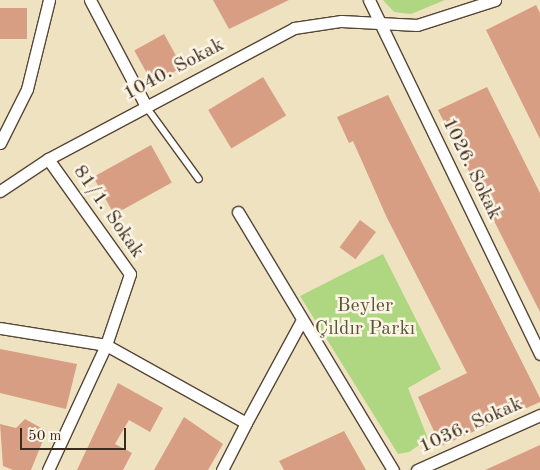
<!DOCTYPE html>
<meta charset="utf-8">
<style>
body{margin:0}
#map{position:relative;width:540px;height:470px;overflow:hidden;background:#efe2c1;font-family:"Old Standard TT",serif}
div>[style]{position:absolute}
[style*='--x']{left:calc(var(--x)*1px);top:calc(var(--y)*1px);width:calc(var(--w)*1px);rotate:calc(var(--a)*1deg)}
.green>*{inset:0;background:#afd681}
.building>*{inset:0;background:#d89e83;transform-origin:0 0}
.roads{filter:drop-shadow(1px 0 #564636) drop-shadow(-1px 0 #564636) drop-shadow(0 1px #564636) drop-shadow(0 -1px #564636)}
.lane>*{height:5.5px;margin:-2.75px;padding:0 2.75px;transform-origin:2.75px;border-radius:2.75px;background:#fff}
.street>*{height:11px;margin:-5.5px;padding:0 5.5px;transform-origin:5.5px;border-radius:5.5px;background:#fff}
span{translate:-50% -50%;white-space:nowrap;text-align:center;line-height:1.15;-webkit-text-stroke:5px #fcf5e5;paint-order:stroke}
.street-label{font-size:20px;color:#3b2a1e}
.park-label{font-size:20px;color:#585537}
.scale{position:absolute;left:20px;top:428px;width:106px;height:22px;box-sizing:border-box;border:2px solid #3b2a1e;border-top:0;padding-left:6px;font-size:15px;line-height:18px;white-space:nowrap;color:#3b2a1e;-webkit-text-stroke:4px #fcf5e5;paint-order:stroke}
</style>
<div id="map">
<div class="green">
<div style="clip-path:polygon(383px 0,445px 0,411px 14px,394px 12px)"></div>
<div style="clip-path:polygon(383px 254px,441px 369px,408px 388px,428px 439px,409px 452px,398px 454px,300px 296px)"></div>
</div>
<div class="building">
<div style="clip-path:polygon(213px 0,289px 0,229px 29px)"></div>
<div style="clip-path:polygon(536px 5px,540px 13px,540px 139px,486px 30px)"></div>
<div style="left:0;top:8px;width:27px;height:31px"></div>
<div style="left:164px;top:34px;width:38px;height:34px;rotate:61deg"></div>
<div style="left:263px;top:77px;width:45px;height:64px;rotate:59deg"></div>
<div style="clip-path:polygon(487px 87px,540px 193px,540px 312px,438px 110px)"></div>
<div style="clip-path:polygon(388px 95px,540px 398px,540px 402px,441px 446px,418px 397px,467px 373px,387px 218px,353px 141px,349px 143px,337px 117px)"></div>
<div style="left:151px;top:145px;width:43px;height:66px;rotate:61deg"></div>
<div style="left:360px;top:220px;width:20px;height:34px;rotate:37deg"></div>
<div style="clip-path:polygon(0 349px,77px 364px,66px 409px,0 393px)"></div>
<div style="clip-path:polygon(118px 383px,163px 408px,150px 432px,129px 420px,115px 444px,132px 453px,123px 470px,77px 470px)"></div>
<div style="clip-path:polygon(184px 417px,223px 444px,208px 470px,154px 470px)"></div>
<div style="clip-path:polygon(25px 419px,43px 429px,44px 438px,31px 470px,13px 470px,3px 466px,0 424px,16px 428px)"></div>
<div style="clip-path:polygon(344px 431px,366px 470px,284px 470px,279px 461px)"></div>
<div style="clip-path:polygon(540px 445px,540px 470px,485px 470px)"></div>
</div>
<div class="roads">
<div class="lane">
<div style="--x:146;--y:106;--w:90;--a:54"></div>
</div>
<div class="street">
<div style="--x:90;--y:0;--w:120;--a:62.2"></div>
<div style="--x:369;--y:0;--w:393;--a:64.2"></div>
<div style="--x:0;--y:143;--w:60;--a:-63.4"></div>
<div style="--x:27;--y:89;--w:92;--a:-76.1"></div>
<div style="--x:48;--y:159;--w:141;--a:54.5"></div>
<div style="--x:130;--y:274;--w:75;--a:108.7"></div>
<div style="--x:106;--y:345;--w:138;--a:114.9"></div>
<div style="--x:0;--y:191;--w:58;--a:-33.7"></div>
<div style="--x:48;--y:159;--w:279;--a:-28"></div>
<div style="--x:294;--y:28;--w:48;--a:-8.5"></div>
<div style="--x:341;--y:21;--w:76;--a:3"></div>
<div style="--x:417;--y:25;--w:82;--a:-17.8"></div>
<div style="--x:238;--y:212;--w:301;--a:59"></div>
<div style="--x:0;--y:328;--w:107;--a:9.1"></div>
<div style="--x:106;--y:345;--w:160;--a:29.1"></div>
<div style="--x:246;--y:423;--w:53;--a:117.1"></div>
<div style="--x:246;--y:423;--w:117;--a:-61.5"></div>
<div style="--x:417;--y:470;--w:135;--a:-24.1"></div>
</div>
</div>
<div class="street-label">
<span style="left:174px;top:70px;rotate:-28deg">1040. Sokak</span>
<span style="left:471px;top:169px;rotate:64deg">1026. Sokak</span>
<span style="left:108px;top:212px;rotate:55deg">81/1. Sokak</span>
<span style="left:471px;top:426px;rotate:-24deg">1036. Sokak</span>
</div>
<div class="park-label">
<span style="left:365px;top:318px">Beyler<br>Çıldır Parkı</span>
</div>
<div class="scale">50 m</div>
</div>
